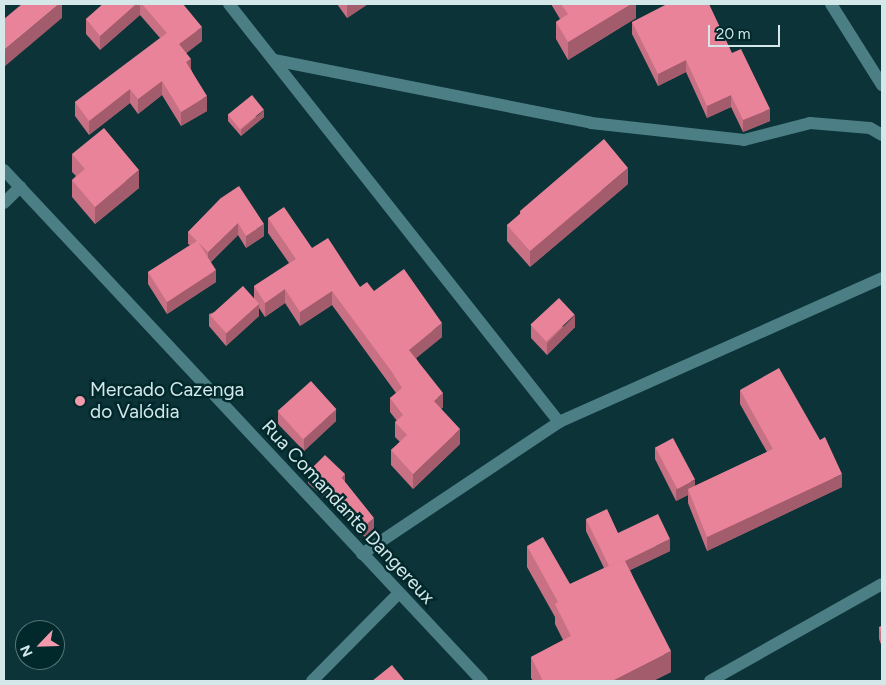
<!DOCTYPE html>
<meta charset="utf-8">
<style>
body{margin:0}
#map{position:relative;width:886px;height:685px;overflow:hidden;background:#0c3337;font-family:Figtree,sans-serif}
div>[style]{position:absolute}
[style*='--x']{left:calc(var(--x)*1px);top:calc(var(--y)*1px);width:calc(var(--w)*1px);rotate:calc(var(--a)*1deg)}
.minor>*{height:12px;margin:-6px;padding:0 6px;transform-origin:6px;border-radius:6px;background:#4b7f85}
.wall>*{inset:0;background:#c87184}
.shaded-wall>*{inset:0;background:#a25c6b}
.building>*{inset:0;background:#e88399;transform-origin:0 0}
.dots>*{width:14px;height:14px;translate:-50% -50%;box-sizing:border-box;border:2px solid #01292c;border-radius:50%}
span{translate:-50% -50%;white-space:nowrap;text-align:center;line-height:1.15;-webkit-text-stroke:5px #01292c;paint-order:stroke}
.poi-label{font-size:19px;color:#d4e8ea}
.left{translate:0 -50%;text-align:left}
.street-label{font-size:19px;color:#d4e8ea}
.frame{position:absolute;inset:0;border:5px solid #d4e8ea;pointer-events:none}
.north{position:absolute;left:15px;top:620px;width:50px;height:50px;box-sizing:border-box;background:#01292c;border:1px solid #557578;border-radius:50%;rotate:246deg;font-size:14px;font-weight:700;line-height:20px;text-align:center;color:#d4e8ea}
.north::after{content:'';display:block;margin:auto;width:18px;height:22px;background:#f39aac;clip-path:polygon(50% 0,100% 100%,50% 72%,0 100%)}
.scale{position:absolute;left:708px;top:25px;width:72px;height:22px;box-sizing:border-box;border:2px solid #d4e8ea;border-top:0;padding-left:6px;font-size:15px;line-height:18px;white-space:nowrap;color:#d4e8ea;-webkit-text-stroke:4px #01292c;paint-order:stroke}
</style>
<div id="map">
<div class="minor">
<div style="--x:229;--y:4;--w:533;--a:51.71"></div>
<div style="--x:831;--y:4;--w:96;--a:57.8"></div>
<div style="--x:274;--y:60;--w:323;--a:11.2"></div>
<div style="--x:591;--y:123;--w:154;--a:6.3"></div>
<div style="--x:744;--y:140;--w:68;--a:-14.4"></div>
<div style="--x:810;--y:123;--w:60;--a:4.8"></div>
<div style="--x:870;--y:128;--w:14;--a:30"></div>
<div style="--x:4;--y:170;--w:700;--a:46.91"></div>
<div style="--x:4;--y:203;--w:23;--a:-45"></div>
<div style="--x:362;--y:554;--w:237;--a:-33.8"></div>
<div style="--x:559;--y:422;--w:354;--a:-24"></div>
<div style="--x:312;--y:681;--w:122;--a:-45.3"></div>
<div style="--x:710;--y:681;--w:197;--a:-29.4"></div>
</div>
<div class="wall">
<div style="clip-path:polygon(103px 4px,183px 4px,202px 41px,186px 53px,191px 69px,207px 111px,181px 126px,162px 95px,138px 114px,130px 103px,89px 135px,75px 116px,75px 102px,160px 38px,140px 15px,100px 50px,86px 34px,86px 19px)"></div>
<div style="clip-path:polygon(337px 4px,368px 4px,347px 18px)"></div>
<div style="clip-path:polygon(551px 4px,636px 4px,636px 18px,568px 60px,556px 39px,556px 22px,560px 19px)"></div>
<div style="clip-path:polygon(632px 22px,732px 53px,770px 121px,743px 132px,731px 107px,707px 118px,686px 72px,658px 86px,632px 34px)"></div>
<div style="clip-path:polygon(228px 114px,264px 117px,241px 136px,228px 121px)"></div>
<div style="clip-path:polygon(72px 154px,139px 188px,95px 224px,72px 197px,72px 180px,76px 176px,72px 172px)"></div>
<div style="clip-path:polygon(628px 184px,530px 267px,507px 241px,507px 225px,520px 214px,520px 211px)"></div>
<div style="clip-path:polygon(221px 198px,264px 236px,246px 248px,238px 235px,211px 262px,216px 282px,167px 314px,148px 284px,148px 272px,190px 245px,188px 244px,188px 232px)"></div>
<div style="clip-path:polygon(268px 218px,312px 248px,360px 287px,374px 291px,442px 337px,416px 358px,443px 407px,441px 409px,460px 444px,413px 489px,391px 465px,391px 450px,400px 442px,395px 437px,395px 422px,397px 421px,390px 412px,390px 398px,396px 393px,332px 305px,300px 326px,285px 303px,265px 317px,259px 308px,259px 316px,226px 346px,209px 326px,209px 314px,254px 299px,254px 286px,289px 263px,268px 233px)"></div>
<div style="clip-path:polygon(531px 325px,575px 327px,547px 355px,531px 338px)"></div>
<div style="clip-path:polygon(740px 390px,842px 487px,707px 551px,688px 503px,688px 495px,676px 501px,655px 459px,655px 447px,695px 486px,767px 452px,740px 404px)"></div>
<div style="clip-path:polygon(278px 412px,336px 421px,304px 451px,278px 424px)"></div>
<div style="clip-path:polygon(308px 472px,374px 529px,365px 537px,308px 483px)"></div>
<div style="clip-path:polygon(586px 519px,618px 533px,670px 551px,630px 570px,671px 672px,653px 681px,533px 681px,531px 678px,531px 657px,563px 640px,555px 624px,555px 617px,527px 567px,527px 546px,570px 584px,604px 568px,586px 531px)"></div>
<div style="clip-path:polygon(882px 626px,882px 647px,879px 639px,879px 627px)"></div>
</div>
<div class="shaded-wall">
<div style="clip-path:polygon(59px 4px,62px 4px,62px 18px,4px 67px,4px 50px)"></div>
<div style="clip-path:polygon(136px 4px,140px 4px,140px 15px,100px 50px,100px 36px)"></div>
<div style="clip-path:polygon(347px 4px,368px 4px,347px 18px)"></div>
<div style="clip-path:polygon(631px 4px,636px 4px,636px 18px,568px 60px,568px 42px)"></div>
<div style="clip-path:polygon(202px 27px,202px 41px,179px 59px,179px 44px)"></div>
<div style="clip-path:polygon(191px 59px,191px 73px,186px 62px)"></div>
<div style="clip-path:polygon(686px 60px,686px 72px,658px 86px,658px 74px)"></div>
<div style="clip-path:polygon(162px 81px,162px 95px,138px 114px,138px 99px)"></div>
<div style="clip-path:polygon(130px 89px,130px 103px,89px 135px,89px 121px)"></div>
<div style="clip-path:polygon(731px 95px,731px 107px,707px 118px,707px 106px)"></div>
<div style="clip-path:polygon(207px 96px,207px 111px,181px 126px,181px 112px)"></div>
<div style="clip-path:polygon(770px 109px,770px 121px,743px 132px,743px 120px)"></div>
<div style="clip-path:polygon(264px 110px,264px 117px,241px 136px,241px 130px)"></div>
<div style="clip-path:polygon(628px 168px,628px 184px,530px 267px,530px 251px)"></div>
<div style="clip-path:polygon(139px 170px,139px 188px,95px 224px,95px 207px)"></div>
<div style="clip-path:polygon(238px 223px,238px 235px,208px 264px,208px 252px)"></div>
<div style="clip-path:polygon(264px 224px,264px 236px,246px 248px,246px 236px)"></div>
<div style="clip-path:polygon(216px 270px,216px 282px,167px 314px,167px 302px)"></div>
<div style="clip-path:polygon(285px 289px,285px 303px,265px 317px,265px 303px)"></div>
<div style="clip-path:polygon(332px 291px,332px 305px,300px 326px,300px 312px)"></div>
<div style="clip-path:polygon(259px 304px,259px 316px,226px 346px,226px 333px)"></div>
<div style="clip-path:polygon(575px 315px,575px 327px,547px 355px,547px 343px)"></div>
<div style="clip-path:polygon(442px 323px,442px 337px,409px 364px,409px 350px)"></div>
<div style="clip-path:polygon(443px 393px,443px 407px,434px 415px,434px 401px)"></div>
<div style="clip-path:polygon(336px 409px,336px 421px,304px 451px,304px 439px)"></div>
<div style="clip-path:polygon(460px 429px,460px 444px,413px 489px,413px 474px)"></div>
<div style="clip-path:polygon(345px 474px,345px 484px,342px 478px)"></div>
<div style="clip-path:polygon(842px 474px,842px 487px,707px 551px,707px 537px)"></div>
<div style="clip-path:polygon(695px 480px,695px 492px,688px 489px,688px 495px,676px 501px,676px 489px)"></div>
<div style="clip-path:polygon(374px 518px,374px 529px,365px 537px,365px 526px)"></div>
<div style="clip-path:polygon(670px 539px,670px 551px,610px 580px,610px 568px)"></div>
<div style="clip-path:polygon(671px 651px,671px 672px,653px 681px,612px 681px)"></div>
</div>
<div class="building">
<div style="clip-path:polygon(22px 4px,59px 4px,4px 50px,4px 19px)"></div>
<div style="clip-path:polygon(103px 4px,136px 4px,100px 36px,86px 19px)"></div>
<div style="clip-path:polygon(142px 4px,183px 4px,202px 27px,179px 44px,191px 59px,186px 62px,207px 96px,181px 112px,162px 81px,138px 99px,130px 89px,89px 121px,75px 102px,167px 33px)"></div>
<div style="clip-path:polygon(561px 4px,631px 4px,568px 42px,556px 22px,568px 14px)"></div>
<div style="clip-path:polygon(667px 4px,709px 4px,732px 53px,741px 49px,770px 109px,743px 120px,731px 95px,707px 106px,686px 60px,658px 74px,632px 22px)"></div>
<div style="left:252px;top:95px;width:19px;height:31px;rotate:51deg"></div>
<div style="clip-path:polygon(104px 128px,139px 170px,95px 207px,72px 180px,85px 169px,72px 154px)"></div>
<div style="clip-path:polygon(604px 139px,628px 168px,530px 251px,507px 225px,521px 213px,520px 211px)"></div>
<div style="clip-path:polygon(239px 186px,264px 224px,246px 236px,238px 223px,208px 252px,198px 242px,216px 270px,167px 302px,148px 272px,197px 241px,188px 232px,221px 198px)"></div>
<div style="clip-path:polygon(284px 207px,312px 248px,328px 238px,360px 287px,367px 282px,374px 291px,404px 269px,442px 323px,409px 350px,443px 393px,434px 401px,460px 429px,413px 474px,391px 450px,407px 435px,395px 422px,403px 415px,390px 398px,402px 388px,392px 372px,332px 291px,300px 312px,285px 289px,265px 303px,254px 286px,296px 259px,268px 218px)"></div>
<div style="left:243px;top:286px;width:24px;height:44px;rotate:48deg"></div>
<div style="left:559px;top:298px;width:23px;height:39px;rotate:47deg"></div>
<div style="clip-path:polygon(779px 368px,820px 440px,825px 437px,842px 474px,707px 537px,688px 489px,773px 449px,740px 390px)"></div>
<div style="left:311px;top:381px;width:38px;height:45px;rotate:48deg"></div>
<div style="left:673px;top:438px;width:47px;height:20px;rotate:62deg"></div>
<div style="clip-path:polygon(325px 455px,345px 474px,342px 478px,374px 518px,365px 526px,308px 472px)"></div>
<div style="clip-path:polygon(607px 509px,618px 533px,658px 514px,670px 539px,625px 561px,624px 559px,609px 566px,586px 519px)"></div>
<div style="clip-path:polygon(543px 537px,570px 584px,624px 559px,671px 651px,612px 681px,543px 681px,531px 657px,571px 636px,555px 604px,558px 602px,527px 546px)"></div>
<div style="clip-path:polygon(882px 626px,882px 635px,879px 627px)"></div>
<div style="clip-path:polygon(392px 665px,405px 681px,372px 681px)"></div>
</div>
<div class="dots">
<div style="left:80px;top:401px;background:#f39aac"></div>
</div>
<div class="poi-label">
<span class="left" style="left:90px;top:401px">Mercado Cazenga<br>do Valódia</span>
</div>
<div class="street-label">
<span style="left:348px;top:512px;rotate:47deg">Rua Comandante Dangereux</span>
</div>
<div class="frame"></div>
<div class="north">N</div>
<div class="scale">20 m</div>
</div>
